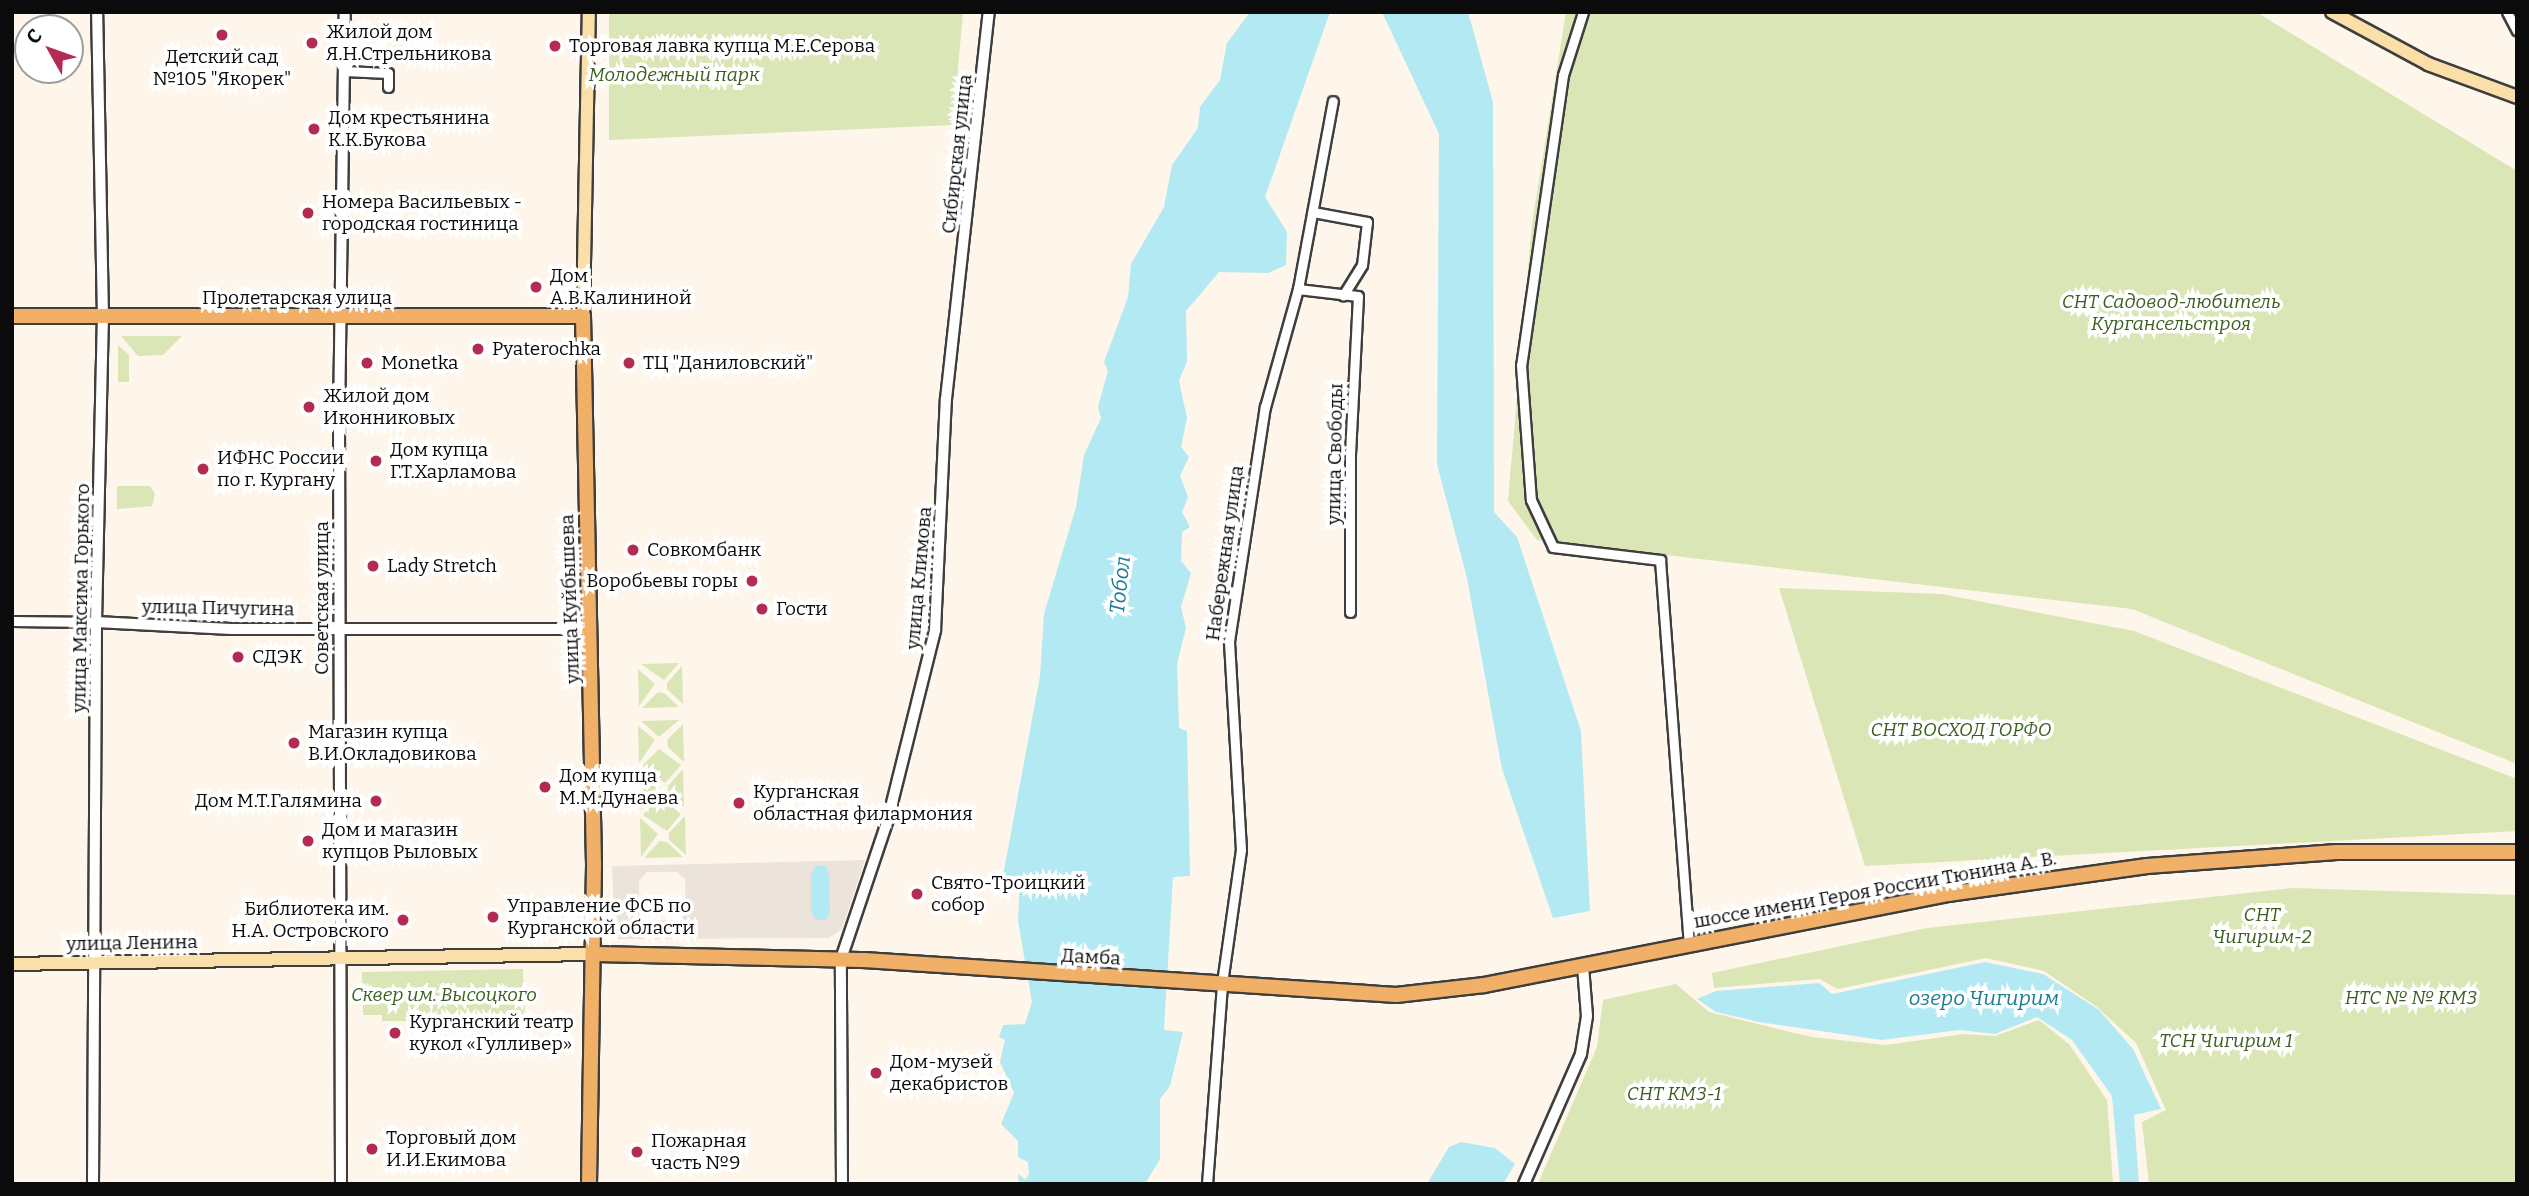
<!DOCTYPE html>
<meta charset="utf-8">
<style>
body{margin:0}
#map{position:relative;width:2529px;height:1196px;overflow:hidden;background:#fef6ea;font-family:Bitter,serif}
div>[style]{position:absolute}
[style*='--x']{left:calc(var(--x)*1px);top:calc(var(--y)*1px);width:calc(var(--w)*1px);rotate:calc(var(--a)*1deg)}
.green>*{inset:0;background:#dae6b6}
.plaza>*{inset:0;background:#ece4db}
.water>*{inset:0;background:#b2e9f2}
.roads{filter:drop-shadow(2px 0 #3e3e3e) drop-shadow(-2px 0 #3e3e3e) drop-shadow(0 2px #3e3e3e) drop-shadow(0 -2px #3e3e3e)}
.minor>*{height:9px;margin:-4.5px;padding:0 4.5px;transform-origin:4.5px;border-radius:4.5px;background:#fff}
.tertiary>*{height:10px;margin:-5px;padding:0 5px;transform-origin:5px;border-radius:5px;background:#fff}
.secondary>*{height:12px;margin:-6px;padding:0 6px;transform-origin:6px;border-radius:6px;background:#fbdfa8}
.primary>*{height:14px;margin:-7px;padding:0 7px;transform-origin:7px;border-radius:7px;background:#f1b067}
.dots>*{width:19px;height:19px;translate:-50% -50%;box-sizing:border-box;border:4px solid #fff;border-radius:50%}
span{translate:-50% -50%;white-space:nowrap;text-align:center;line-height:1.15;-webkit-text-stroke:7px #fff;paint-order:stroke}
.poi-label{font-size:19px;color:#0b0b0b}
.left{translate:0 -50%;text-align:left}
.right{translate:-100% -50%;text-align:right}
.park-label{font-size:19px;color:#3b5f20;font-style:italic}
.street-label{font-size:19px;color:#0b0b0b}
.water-label{font-size:21px;color:#1c7d95;font-style:italic}
.frame{position:absolute;inset:0;border:14px solid #0b0b0b;pointer-events:none}
.north{position:absolute;left:14px;top:14px;width:70px;height:70px;box-sizing:border-box;background:#fff;border:2px solid #9d9d9d;border-radius:50%;rotate:310deg;font-size:19px;font-weight:700;line-height:28px;text-align:center;color:#0b0b0b}
.north::after{content:'';display:block;margin:auto;width:24px;height:32px;background:#b32b51;clip-path:polygon(50% 0,100% 100%,50% 72%,0 100%)}
</style>
<div id="map">
<div class="green">
<div style="clip-path:polygon(609px 12px,963px 12px,953px 125px,609px 140px)"></div>
<div style="clip-path:polygon(1566px 12px,2256px 12px,2517px 171px,2517px 764px,2132px 609px,1537px 540px,1508px 501px,1532px 224px)"></div>
<div style="clip-path:polygon(121px 336px,182px 336px,163px 355px,138px 356px)"></div>
<div style="clip-path:polygon(118px 345px,129px 355px,129px 382px,118px 382px)"></div>
<div style="clip-path:polygon(117px 486px,150px 486px,155px 494px,152px 506px,117px 509px)"></div>
<div style="clip-path:polygon(1779px 588px,1941px 594px,2134px 631px,2517px 779px,2517px 831px,1865px 866px)"></div>
<div style="clip-path:polygon(679px 663px,664px 680px,641px 664px)"></div>
<div style="clip-path:polygon(682px 666px,683px 704px,667px 689px,667px 683px)"></div>
<div style="clip-path:polygon(638px 669px,655px 684px,639px 706px)"></div>
<div style="clip-path:polygon(658px 692px,664px 693px,679px 707px,642px 708px)"></div>
<div style="clip-path:polygon(679px 720px,659px 737px,641px 721px)"></div>
<div style="clip-path:polygon(683px 724px,684px 762px,668px 747px,667px 740px)"></div>
<div style="clip-path:polygon(638px 726px,655px 740px,639px 763px)"></div>
<div style="clip-path:polygon(659px 749px,681px 765px,665px 783px,641px 767px)"></div>
<div style="clip-path:polygon(683px 769px,684px 807px,668px 793px,668px 786px)"></div>
<div style="clip-path:polygon(640px 772px,657px 787px,641px 810px)"></div>
<div style="clip-path:polygon(659px 797px,681px 814px,667px 831px,643px 815px)"></div>
<div style="clip-path:polygon(685px 816px,686px 855px,669px 840px,669px 833px)"></div>
<div style="clip-path:polygon(640px 818px,658px 834px,641px 857px)"></div>
<div style="clip-path:polygon(660px 841px,667px 842px,683px 857px,644px 858px)"></div>
<div style="clip-path:polygon(2293px 888px,2517px 895px,2517px 1184px,2149px 1184px,2142px 1122px,2166px 1110px,2136px 1043px,2097px 1007px,2044px 971px,1986px 958px,1838px 989px,1819px 979px,1714px 988px,1712px 973px,1927px 928px)"></div>
<div style="clip-path:polygon(523px 969px,525px 1021px,382px 1021px,382px 1015px,363px 1015px,362px 972px)"></div>
<div style="clip-path:polygon(1676px 984px,1709px 1012px,1811px 1037px,1886px 1045px,1964px 1034px,1995px 1036px,2039px 1020px,2069px 1044px,2107px 1100px,2113px 1184px,1538px 1184px,1597px 1047px,1603px 1000px)"></div>
</div>
<div class="plaza">
<div style="clip-path:polygon(evenodd,865px 860px,842px 929px,829px 938px,615px 939px,612px 866px,865px 860px,647px 872px,677px 872px,685px 879px,686px 913px,680px 920px,646px 921px,639px 915px,639px 881px,647px 872px,865px 860px,829px 882px,828px 903px,811px 906px,813px 886px,829px 882px)"></div>
</div>
<div class="water">
<div style="clip-path:polygon(1250px 12px,1330px 12px,1265px 197px,1287px 232px,1286px 265px,1268px 273px,1219px 272px,1186px 311px,1187px 361px,1179px 381px,1187px 418px,1181px 447px,1189px 457px,1180px 476px,1188px 497px,1182px 512px,1190px 527px,1182px 532px,1181px 561px,1191px 573px,1181px 607px,1186px 628px,1177px 664px,1179px 728px,1187px 731px,1190px 876px,1173px 877px,1164px 1030px,1183px 1032px,1170px 1086px,1160px 1099px,1160px 1159px,1145px 1184px,1019px 1184px,1018px 1174px,1026px 1180px,1029px 1173px,1028px 1162px,1018px 1157px,1018px 1141px,1001px 1124px,1014px 1093px,1000px 1062px,1005px 1040px,999px 1037px,1003px 1025px,1025px 1024px,1032px 1002px,1018px 921px,1020px 876px,1003px 876px,1040px 676px,1044px 614px,1076px 507px,1084px 455px,1101px 418px,1098px 407px,1108px 371px,1104px 362px,1128px 297px,1131px 264px,1164px 207px,1172px 165px,1198px 128px,1200px 107px,1220px 80px,1227px 43px)"></div>
<div style="clip-path:polygon(1382px 12px,1468px 12px,1493px 102px,1494px 512px,1517px 537px,1581px 731px,1590px 911px,1553px 918px,1502px 769px,1467px 578px,1437px 464px,1439px 134px)"></div>
<div style="clip-path:polygon(815px 866px,826px 866px,829px 874px,830px 912px,825px 920px,816px 920px,811px 912px,811px 874px)"></div>
<div style="clip-path:polygon(1985px 962px,2043px 974px,2099px 1010px,2133px 1049px,2161px 1109px,2134px 1115px,2139px 1184px,2120px 1184px,2112px 1096px,2072px 1040px,2037px 1017px,1995px 1034px,1959px 1030px,1882px 1040px,1759px 1022px,1716px 1012px,1697px 999px,1716px 991px,1819px 983px,1832px 994px)"></div>
<div style="clip-path:polygon(1461px 1142px,1495px 1148px,1515px 1164px,1503px 1184px,1427px 1184px,1449px 1147px)"></div>
</div>
<div class="roads">
<div class="minor">
<div style="--x:1583;--y:12;--w:66;--a:107.6"></div>
<div style="--x:1563;--y:75;--w:293;--a:98.2"></div>
<div style="--x:1521;--y:365;--w:135;--a:85.8"></div>
<div style="--x:1531;--y:500;--w:52;--a:64.9"></div>
<div style="--x:1553;--y:547;--w:108;--a:6.9"></div>
<div style="--x:1660;--y:560;--w:383;--a:85.7"></div>
<div style="--x:2507;--y:12;--w:21;--a:62"></div>
<div style="--x:344;--y:71;--w:44;--a:2.6"></div>
<div style="--x:388;--y:73;--w:14;--a:90"></div>
<div style="--x:1313;--y:212;--w:55;--a:10.5"></div>
<div style="--x:1367;--y:222;--w:43;--a:96.6"></div>
<div style="--x:1362;--y:265;--w:36;--a:122"></div>
<div style="--x:1298;--y:289;--w:60;--a:6.7"></div>
<div style="--x:1358;--y:296;--w:159;--a:92.9"></div>
<div style="--x:1350;--y:455;--w:157;--a:90"></div>
<div style="--x:12;--y:621;--w:84;--a:0.7"></div>
<div style="--x:1207;--y:1184;--w:202;--a:-85.7"></div>
<div style="--x:1222;--y:983;--w:134;--a:-81.9"></div>
<div style="--x:1241;--y:850;--w:209;--a:-93.3"></div>
<div style="--x:1229;--y:641;--w:237;--a:-81.3"></div>
<div style="--x:1265;--y:407;--w:123;--a:-74.4"></div>
<div style="--x:1298;--y:289;--w:191;--a:-79.5"></div>
</div>
<div class="tertiary">
<div style="--x:96;--y:622;--w:135;--a:3"></div>
<div style="--x:231;--y:629;--w:360;--a:0"></div>
<div style="--x:93;--y:1184;--w:562;--a:-89.69"></div>
<div style="--x:96;--y:622;--w:304;--a:-88.7"></div>
<div style="--x:103;--y:318;--w:306;--a:-91.1"></div>
<div style="--x:341;--y:1184;--w:763;--a:-90.15"></div>
<div style="--x:339;--y:421;--w:409;--a:-89.2"></div>
<div style="--x:842;--y:1184;--w:225;--a:-90.3"></div>
<div style="--x:841;--y:959;--w:148;--a:-71.4"></div>
<div style="--x:888;--y:819;--w:195;--a:-76"></div>
<div style="--x:935;--y:630;--w:231;--a:-87.3"></div>
<div style="--x:946;--y:399;--w:389;--a:-83.7"></div>
<div style="--x:1524;--y:1184;--w:142;--a:-66.3"></div>
<div style="--x:1581;--y:1054;--w:38;--a:-81"></div>
<div style="--x:1587;--y:1016;--w:50;--a:-94.6"></div>
</div>
<div class="secondary">
<div style="--x:2332;--y:12;--w:109;--a:28.4"></div>
<div style="--x:2428;--y:64;--w:95;--a:20.3"></div>
<div style="--x:583;--y:316;--w:304;--a:-88.9"></div>
<div style="--x:12;--y:964;--w:581;--a:-0.99"></div>
</div>
<div class="primary">
<div style="--x:12;--y:316;--w:571;--a:0"></div>
<div style="--x:583;--y:316;--w:550;--a:88.85"></div>
<div style="--x:594;--y:866;--w:318;--a:90.9"></div>
<div style="--x:593;--y:954;--w:271;--a:1.3"></div>
<div style="--x:864;--y:960;--w:533;--a:3.76"></div>
<div style="--x:1396;--y:995;--w:89;--a:-6.5"></div>
<div style="--x:1484;--y:985;--w:473;--a:-11.1"></div>
<div style="--x:1948;--y:894;--w:201;--a:-8"></div>
<div style="--x:2147;--y:866;--w:190;--a:-4.2"></div>
<div style="--x:2336;--y:852;--w:181;--a:0"></div>
</div>
</div>
<div class="dots">
<div style="left:222px;top:35px;background:#b32b51"></div>
<div style="left:312px;top:43px;background:#b32b51"></div>
<div style="left:555px;top:46px;background:#b32b51"></div>
<div style="left:314px;top:129px;background:#b32b51"></div>
<div style="left:308px;top:213px;background:#b32b51"></div>
<div style="left:536px;top:287px;background:#b32b51"></div>
<div style="left:478px;top:349px;background:#b32b51"></div>
<div style="left:367px;top:363px;background:#b32b51"></div>
<div style="left:629px;top:363px;background:#b32b51"></div>
<div style="left:309px;top:407px;background:#b32b51"></div>
<div style="left:376px;top:461px;background:#b32b51"></div>
<div style="left:203px;top:469px;background:#b32b51"></div>
<div style="left:633px;top:550px;background:#b32b51"></div>
<div style="left:373px;top:566px;background:#b32b51"></div>
<div style="left:752px;top:581px;background:#b32b51"></div>
<div style="left:762px;top:609px;background:#b32b51"></div>
<div style="left:238px;top:657px;background:#b32b51"></div>
<div style="left:294px;top:743px;background:#b32b51"></div>
<div style="left:545px;top:787px;background:#b32b51"></div>
<div style="left:376px;top:801px;background:#b32b51"></div>
<div style="left:739px;top:803px;background:#b32b51"></div>
<div style="left:308px;top:841px;background:#b32b51"></div>
<div style="left:917px;top:894px;background:#b32b51"></div>
<div style="left:493px;top:917px;background:#b32b51"></div>
<div style="left:403px;top:920px;background:#b32b51"></div>
<div style="left:395px;top:1033px;background:#b32b51"></div>
<div style="left:876px;top:1073px;background:#b32b51"></div>
<div style="left:372px;top:1149px;background:#b32b51"></div>
<div style="left:637px;top:1152px;background:#b32b51"></div>
</div>
<div class="poi-label">
<span class="left" style="left:326px;top:43px">Жилой дом<br>Я.Н.Стрельникова</span>
<span class="left" style="left:569px;top:46px">Торговая лавка купца М.Е.Серова</span>
<span style="left:222px;top:68px">Детский сад<br>№105 "Якорек"</span>
<span class="left" style="left:328px;top:129px">Дом крестьянина<br>К.К.Букова</span>
<span class="left" style="left:322px;top:213px">Номера Васильевых -<br>городская гостиница</span>
<span class="left" style="left:550px;top:287px">Дом<br>А.В.Калининой</span>
<span class="left" style="left:492px;top:349px">Pyaterochka</span>
<span class="left" style="left:381px;top:363px">Monetka</span>
<span class="left" style="left:643px;top:363px">ТЦ "Даниловский"</span>
<span class="left" style="left:323px;top:407px">Жилой дом<br>Иконниковых</span>
<span class="left" style="left:390px;top:461px">Дом купца<br>Г.Т.Харламова</span>
<span class="left" style="left:217px;top:469px">ИФНС России<br>по г. Кургану</span>
<span class="left" style="left:647px;top:550px">Совкомбанк</span>
<span class="left" style="left:387px;top:566px">Lady Stretch</span>
<span class="right" style="left:738px;top:581px">Воробьевы горы</span>
<span class="left" style="left:776px;top:609px">Гости</span>
<span class="left" style="left:252px;top:657px">СДЭК</span>
<span class="left" style="left:308px;top:743px">Магазин купца<br>В.И.Окладовикова</span>
<span class="left" style="left:559px;top:787px">Дом купца<br>М.М.Дунаева</span>
<span class="left" style="left:753px;top:803px">Курганская<br>областная филармония</span>
<span class="right" style="left:362px;top:801px">Дом М.Т.Галямина</span>
<span class="left" style="left:322px;top:841px">Дом и магазин<br>купцов Рыловых</span>
<span class="left" style="left:931px;top:894px">Свято-Троицкий<br>собор</span>
<span class="left" style="left:507px;top:917px">Управление ФСБ по<br>Курганской области</span>
<span class="right" style="left:389px;top:920px">Библиотека им.<br>Н.А. Островского</span>
<span class="left" style="left:409px;top:1033px">Курганский театр<br>кукол «Гулливер»</span>
<span class="left" style="left:890px;top:1073px">Дом-музей<br>декабристов</span>
<span class="left" style="left:386px;top:1149px">Торговый дом<br>И.И.Екимова</span>
<span class="left" style="left:651px;top:1152px">Пожарная<br>часть №9</span>
</div>
<div class="park-label">
<span style="left:674px;top:75px">Молодежный парк</span>
<span style="left:2171px;top:313px">СНТ Садовод-любитель<br>Кургансельстроя</span>
<span style="left:1961px;top:730px">СНТ ВОСХОД ГОРФО</span>
<span style="left:2262px;top:926px">СНТ<br>Чигирим-2</span>
<span style="left:444px;top:995px">Сквер им. Высоцкого</span>
<span style="left:2411px;top:998px">НТС № № КМЗ</span>
<span style="left:2226px;top:1041px">ТСН Чигирим 1</span>
<span style="left:1674px;top:1094px">СНТ КМЗ-1</span>
</div>
<div class="street-label">
<span style="left:957px;top:154px;rotate:-84deg">Сибирская улица</span>
<span style="left:297px;top:298px">Пролетарская улица</span>
<span style="left:1335px;top:454px;rotate:-89deg">улица Свободы</span>
<span style="left:1225px;top:553px;rotate:-82deg">Набережная улица</span>
<span style="left:919px;top:578px;rotate:-85deg">улица Климова</span>
<span style="left:81px;top:598px;rotate:-89deg">улица Максима Горького</span>
<span style="left:322px;top:598px;rotate:-90deg">Советская улица</span>
<span style="left:570px;top:599px;rotate:-92deg">улица Куйбышева</span>
<span style="left:218px;top:608px;rotate:1deg">улица Пичугина</span>
<span style="left:1875px;top:890px;rotate:-10deg">шоссе имени Героя России Тюнина А. В.</span>
<span style="left:132px;top:943px;rotate:-1deg">улица Ленина</span>
<span style="left:1091px;top:957px;rotate:3deg">Дамба</span>
</div>
<div class="water-label">
<span style="left:1120px;top:585px;rotate:-84deg">Тобол</span>
<span style="left:1984px;top:998px">озеро Чигирим</span>
</div>
<div class="frame"></div>
<div class="north">С</div>
</div>
